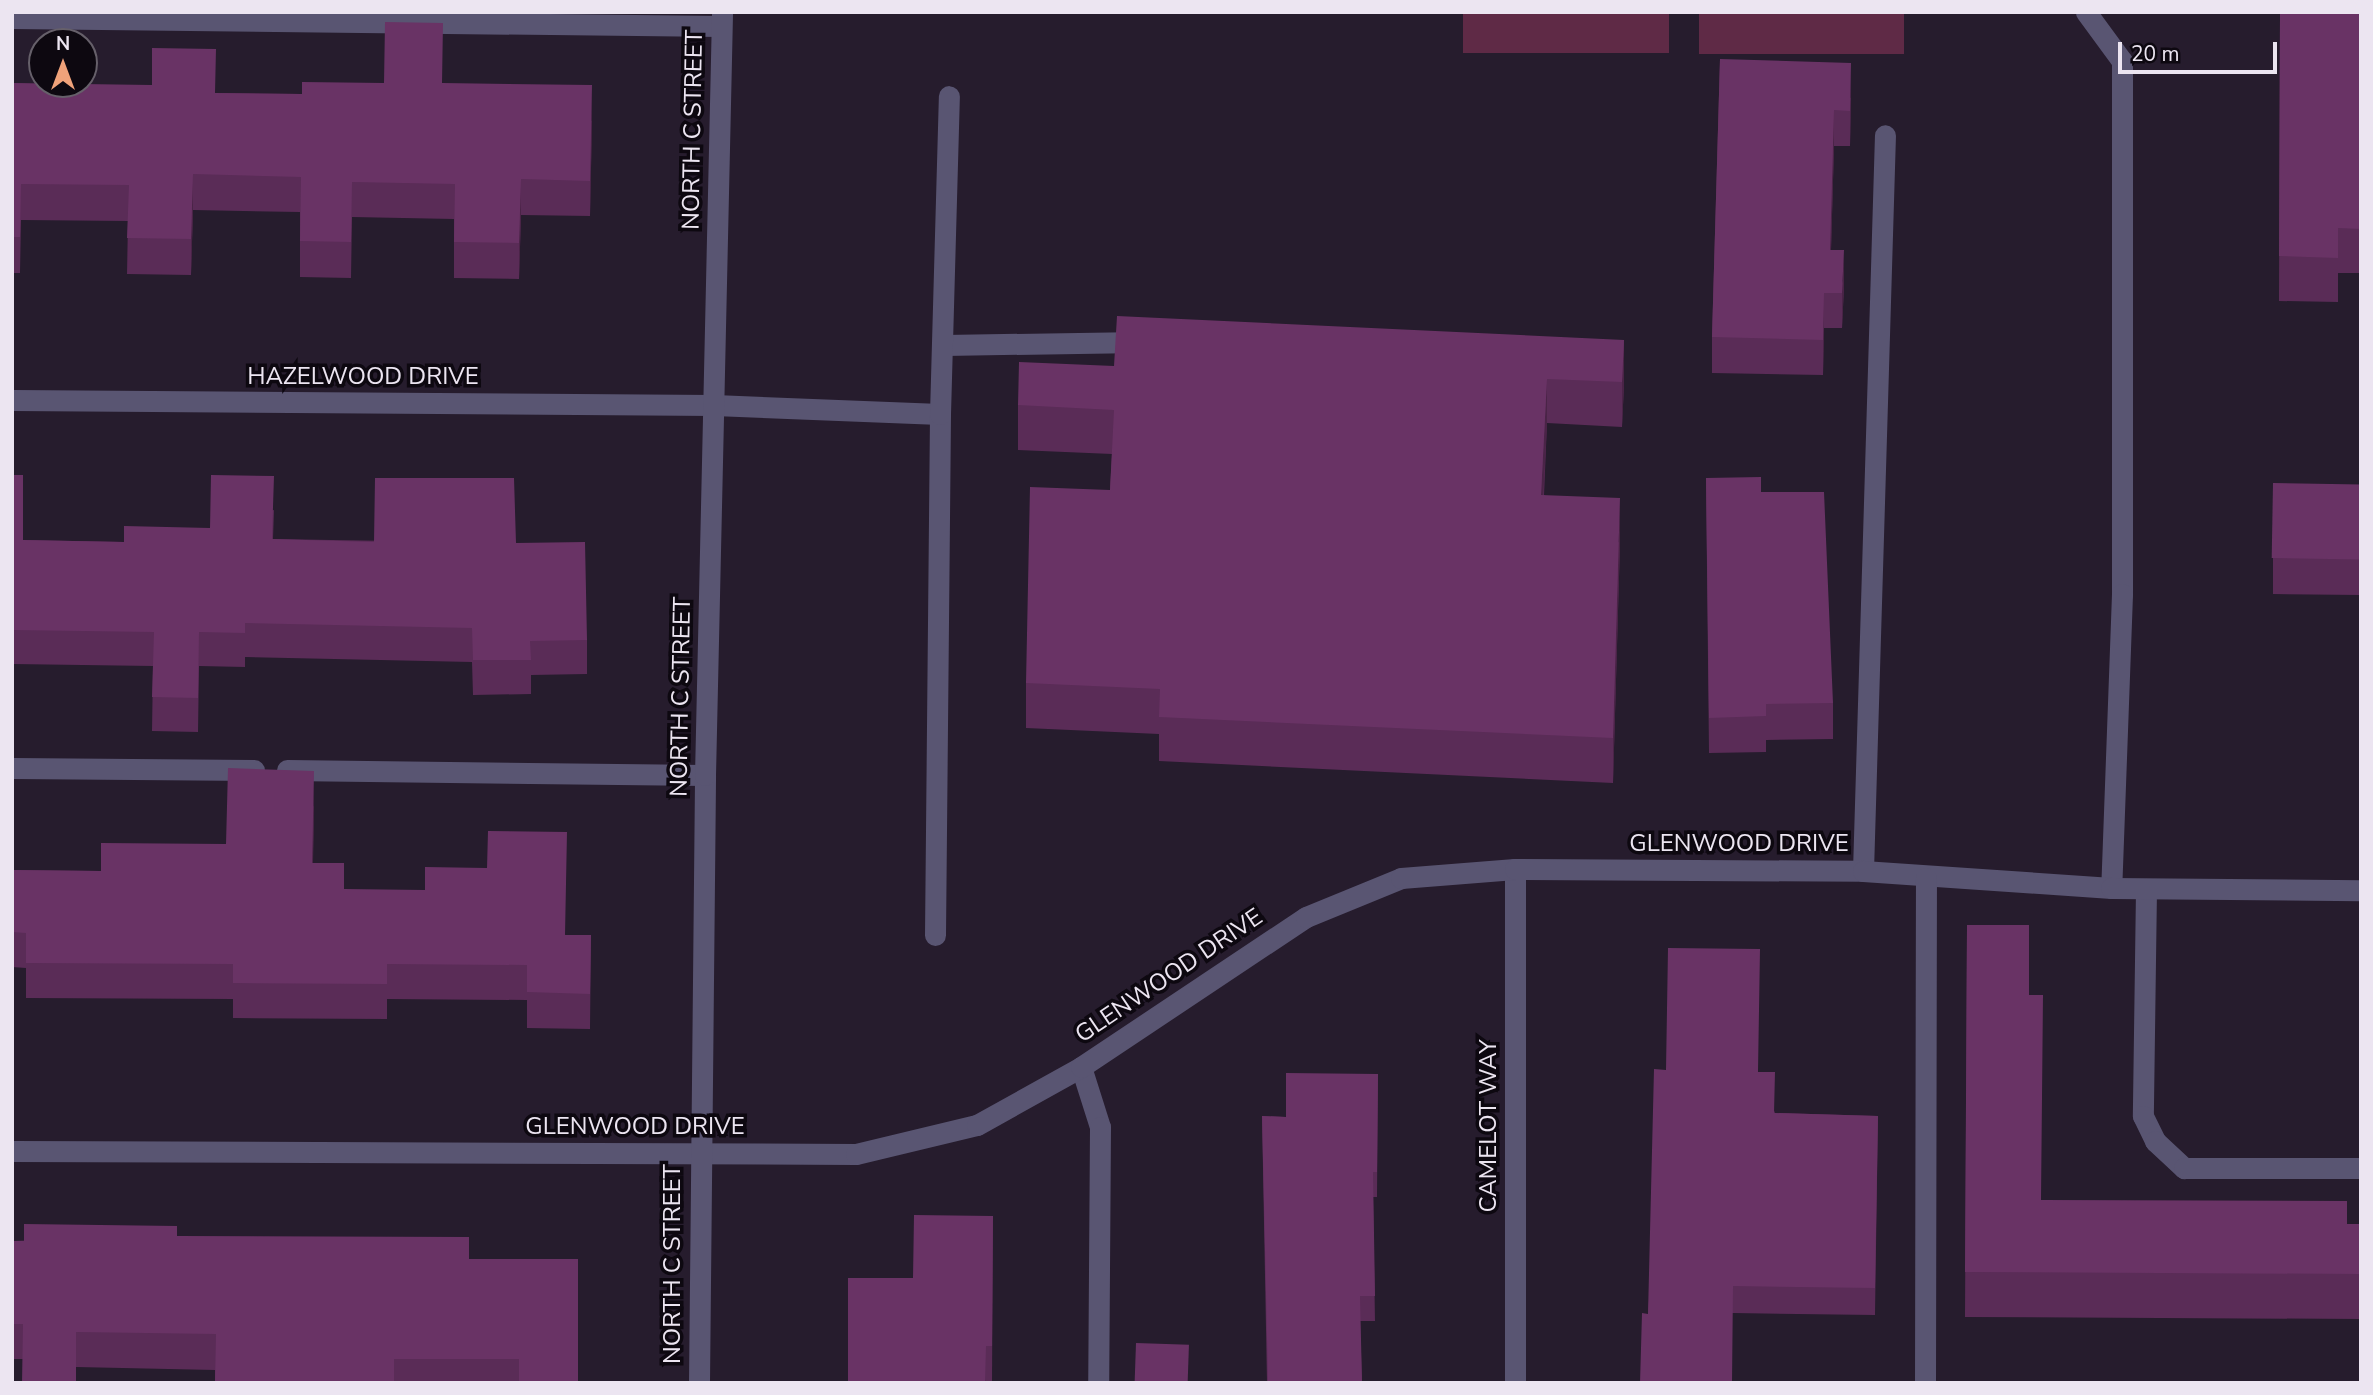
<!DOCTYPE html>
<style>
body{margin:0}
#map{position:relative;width:2373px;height:1395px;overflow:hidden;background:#261c2d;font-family:"Nunito Sans",sans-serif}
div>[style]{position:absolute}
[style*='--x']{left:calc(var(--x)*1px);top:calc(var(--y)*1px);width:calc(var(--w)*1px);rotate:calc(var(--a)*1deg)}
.green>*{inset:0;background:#5f2a46;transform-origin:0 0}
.minor>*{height:21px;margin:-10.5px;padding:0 10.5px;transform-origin:10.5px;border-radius:10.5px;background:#595572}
.wall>*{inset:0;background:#5a2c57}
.shaded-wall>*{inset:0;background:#4a2447}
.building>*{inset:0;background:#693365;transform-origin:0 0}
span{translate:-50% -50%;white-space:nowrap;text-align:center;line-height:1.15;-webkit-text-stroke:7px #0d0810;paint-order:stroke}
.street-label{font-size:24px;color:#ece5f1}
.frame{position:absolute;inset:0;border:14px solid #ece5f1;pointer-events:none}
.north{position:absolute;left:28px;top:28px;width:70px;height:70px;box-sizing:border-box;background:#0d0810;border:2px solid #66606a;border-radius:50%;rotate:0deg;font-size:19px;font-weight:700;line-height:28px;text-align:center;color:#ece5f1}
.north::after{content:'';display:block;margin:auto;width:24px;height:32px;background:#f0a27a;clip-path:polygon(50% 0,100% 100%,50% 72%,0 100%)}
.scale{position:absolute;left:2118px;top:42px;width:159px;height:32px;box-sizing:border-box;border:4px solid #ece5f1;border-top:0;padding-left:9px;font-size:21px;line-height:24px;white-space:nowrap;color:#ece5f1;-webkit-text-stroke:5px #0d0810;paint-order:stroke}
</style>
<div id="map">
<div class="green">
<div style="left:1463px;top:12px;width:206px;height:41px"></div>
<div style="left:1699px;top:12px;width:205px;height:42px"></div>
</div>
<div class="minor">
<div style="--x:2086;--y:12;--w:61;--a:53.7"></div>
<div style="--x:2122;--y:61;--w:533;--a:90"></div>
<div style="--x:2122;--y:594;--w:294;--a:92.1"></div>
<div style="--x:12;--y:18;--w:709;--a:0.65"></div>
<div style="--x:944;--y:345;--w:197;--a:-0.9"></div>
<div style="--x:12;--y:400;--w:702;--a:0.41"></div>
<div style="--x:714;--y:405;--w:226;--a:2.3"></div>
<div style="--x:12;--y:768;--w:242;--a:0.5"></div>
<div style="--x:287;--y:770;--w:418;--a:0.7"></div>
<div style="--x:1515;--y:869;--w:514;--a:90"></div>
<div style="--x:1863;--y:871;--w:736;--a:-88.29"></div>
<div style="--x:2146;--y:889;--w:227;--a:90.8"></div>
<div style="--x:2143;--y:1116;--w:28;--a:64"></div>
<div style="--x:2155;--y:1141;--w:40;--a:43"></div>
<div style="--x:2184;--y:1168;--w:177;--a:0"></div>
<div style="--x:935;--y:935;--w:521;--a:-89.45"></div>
<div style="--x:940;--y:414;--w:318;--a:-88.4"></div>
<div style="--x:1081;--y:1067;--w:63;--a:72.4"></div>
<div style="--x:1100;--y:1127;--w:256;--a:90.4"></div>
<div style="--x:12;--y:1151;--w:844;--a:0.2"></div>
<div style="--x:856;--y:1154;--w:124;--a:-13.5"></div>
<div style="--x:977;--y:1125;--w:119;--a:-29.1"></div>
<div style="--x:1081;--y:1067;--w:270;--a:-33.7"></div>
<div style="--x:1306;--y:917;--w:103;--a:-22.3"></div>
<div style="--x:1401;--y:878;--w:114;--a:-4.5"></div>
<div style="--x:1515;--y:869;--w:348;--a:0.3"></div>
<div style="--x:1863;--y:871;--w:249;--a:3.9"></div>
<div style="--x:2111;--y:888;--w:250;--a:0.5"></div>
<div style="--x:699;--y:1383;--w:608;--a:-89.43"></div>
<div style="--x:705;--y:775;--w:763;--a:-88.72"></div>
<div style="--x:1925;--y:1383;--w:505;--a:-89.89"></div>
</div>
<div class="wall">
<div style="clip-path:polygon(2280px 12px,2361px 12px,2361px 273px,2338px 273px,2338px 302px,2279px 301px)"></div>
<div style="clip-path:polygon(1720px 59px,1851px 98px,1850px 146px,1834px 146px,1831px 250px,1844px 286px,1842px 328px,1824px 328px,1823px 375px,1712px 373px,1712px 337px)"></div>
<div style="clip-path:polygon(12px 83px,216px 93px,302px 94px,384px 83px,442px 83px,592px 121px,590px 216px,521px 215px,519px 279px,454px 278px,454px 219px,352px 217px,351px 278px,300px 277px,300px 212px,193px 210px,191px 275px,127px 274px,128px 221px,21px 220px,20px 273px,12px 273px)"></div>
<div style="clip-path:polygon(1624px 340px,1624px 384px,1622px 427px,1547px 423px,1544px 495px,1620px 543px,1613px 783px,1159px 761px,1159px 734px,1026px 728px,1026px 683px,1110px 490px,1112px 454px,1018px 450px,1018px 405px,1114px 366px)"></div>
<div style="clip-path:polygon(12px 475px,23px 540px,124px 542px,210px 528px,274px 510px,273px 539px,516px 543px,587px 640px,587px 674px,531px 675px,531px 694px,473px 695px,472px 662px,245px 657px,245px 667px,199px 666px,198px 732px,152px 731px,153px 666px,12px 664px)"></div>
<div style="clip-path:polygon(1706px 478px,1761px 492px,1833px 703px,1833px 739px,1766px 740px,1766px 752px,1709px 753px)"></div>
<div style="clip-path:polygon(2361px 484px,2361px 595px,2273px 594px,2273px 558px)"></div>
<div style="clip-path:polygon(314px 806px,313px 863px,344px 889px,566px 935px,591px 935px,590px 1029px,527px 1028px,527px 1000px,387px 999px,387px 1019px,233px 1018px,233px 999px,26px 998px,26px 968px,12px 967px,12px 870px,101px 871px,226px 844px)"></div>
<div style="clip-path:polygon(1967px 925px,2029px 995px,2041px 1200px,2347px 1224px,2361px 1224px,2361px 1319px,1965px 1317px)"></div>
<div style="clip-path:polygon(1666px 1070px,1759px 1072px,1775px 1113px,1878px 1116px,1875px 1315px,1733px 1313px,1648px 1314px)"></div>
<div style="clip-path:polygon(1378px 1074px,1377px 1197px,1373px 1197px,1375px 1321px,1360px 1321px,1362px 1383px,1267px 1383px,1262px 1116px,1286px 1117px)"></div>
<div style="clip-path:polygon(993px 1216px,992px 1382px,986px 1382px,913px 1278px)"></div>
<div style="clip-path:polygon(177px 1236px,469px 1259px,578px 1383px,215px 1383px,215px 1370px,76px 1367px,22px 1359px,12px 1359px,12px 1241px)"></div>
</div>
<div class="shaded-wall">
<div style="clip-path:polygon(1851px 63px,1851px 98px,1850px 146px,1850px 111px)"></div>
<div style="clip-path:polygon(592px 85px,592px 121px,590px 216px,590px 181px)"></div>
<div style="clip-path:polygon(1834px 110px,1834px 146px,1830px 285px,1830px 250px)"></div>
<div style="clip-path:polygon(193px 174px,193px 210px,191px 275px,191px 239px)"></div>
<div style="clip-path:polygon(521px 179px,521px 215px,519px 279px,519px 243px)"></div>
<div style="clip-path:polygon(1844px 250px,1844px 286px,1842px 328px,1842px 293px)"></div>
<div style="clip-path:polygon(1824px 293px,1824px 328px,1823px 375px,1823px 340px)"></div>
<div style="clip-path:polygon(1624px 340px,1624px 384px,1622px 427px,1622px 382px)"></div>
<div style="clip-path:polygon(1547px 379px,1547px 423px,1541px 539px,1541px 495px)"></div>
<div style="clip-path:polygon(1620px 498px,1620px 543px,1613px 783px,1613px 738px)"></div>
<div style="clip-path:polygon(314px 771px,314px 806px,312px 898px,312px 863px)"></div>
</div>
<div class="building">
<div style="clip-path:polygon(2280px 12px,2361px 12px,2361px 229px,2338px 228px,2338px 258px,2279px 256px)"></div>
<div style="clip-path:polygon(385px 22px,443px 23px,442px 83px,592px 85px,590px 181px,521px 179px,519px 243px,454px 242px,455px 184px,352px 182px,351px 242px,300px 241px,301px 177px,193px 174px,191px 239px,127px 238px,129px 185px,21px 184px,20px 237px,12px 237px,12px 83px,152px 85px,152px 48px,216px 49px,215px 93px,302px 94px,302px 82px,384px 83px)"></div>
<div style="clip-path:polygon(1720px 59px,1851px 63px,1850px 111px,1834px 110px,1830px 250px,1844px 250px,1842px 293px,1824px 293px,1823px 340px,1712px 337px)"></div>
<div style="clip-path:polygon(1117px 316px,1624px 340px,1622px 382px,1547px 379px,1541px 495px,1620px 498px,1613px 738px,1159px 717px,1160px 689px,1026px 683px,1030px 487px,1110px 490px,1114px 410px,1018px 405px,1019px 362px,1114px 366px)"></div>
<div style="clip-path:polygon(12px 475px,23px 475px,23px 540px,124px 542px,124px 526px,210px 528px,211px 475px,274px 476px,272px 539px,374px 542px,375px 478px,514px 478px,516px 543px,585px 542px,587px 640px,530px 641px,531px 660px,473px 660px,472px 628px,245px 623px,245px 633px,199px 632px,198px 698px,152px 697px,154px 632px,12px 630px)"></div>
<div style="clip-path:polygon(1761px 477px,1761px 492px,1824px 492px,1833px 703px,1766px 704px,1766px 716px,1709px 718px,1706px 478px)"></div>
<div style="left:2273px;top:483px;width:88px;height:75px;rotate:1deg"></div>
<div style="clip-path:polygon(228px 768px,314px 771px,312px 863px,344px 863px,344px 889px,425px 890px,425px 867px,487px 868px,488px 831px,567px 832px,565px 935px,591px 935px,590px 994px,527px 992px,527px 965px,387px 964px,387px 984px,233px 983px,233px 964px,26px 963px,26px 933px,12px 932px,12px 870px,101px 871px,101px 843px,226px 844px)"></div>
<div style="clip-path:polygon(1967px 925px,2029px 925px,2029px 995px,2043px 995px,2041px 1200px,2347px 1201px,2347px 1224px,2361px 1224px,2361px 1274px,1965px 1272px)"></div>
<div style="clip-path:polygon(1668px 948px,1760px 949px,1758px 1072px,1775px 1072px,1774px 1113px,1878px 1116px,1875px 1288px,1733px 1286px,1732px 1383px,1640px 1383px,1642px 1313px,1648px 1314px,1654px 1069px,1666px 1070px)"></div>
<div style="clip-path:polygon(1286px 1073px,1378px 1074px,1377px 1172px,1373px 1172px,1375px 1296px,1360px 1296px,1362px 1383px,1268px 1383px,1262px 1116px,1286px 1117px)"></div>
<div style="clip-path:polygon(914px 1215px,993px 1216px,992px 1346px,986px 1346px,985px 1383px,848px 1383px,848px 1278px,913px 1278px)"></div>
<div style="clip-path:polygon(24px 1224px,177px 1226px,177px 1236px,469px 1237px,469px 1259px,578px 1259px,578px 1383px,519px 1383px,519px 1359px,394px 1359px,394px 1383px,215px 1383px,216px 1334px,76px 1332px,76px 1383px,22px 1383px,23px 1324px,12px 1324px,12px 1241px,24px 1241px)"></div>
<div style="left:1136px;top:1343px;width:53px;height:40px;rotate:2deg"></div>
</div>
<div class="street-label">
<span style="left:693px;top:130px;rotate:-89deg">NORTH C STREET</span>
<span style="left:363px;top:377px">HAZELWOOD DRIVE</span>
<span style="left:681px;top:697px;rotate:-89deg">NORTH C STREET</span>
<span style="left:1739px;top:844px">GLENWOOD DRIVE</span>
<span style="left:1169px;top:976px;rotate:-34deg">GLENWOOD DRIVE</span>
<span style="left:1489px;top:1126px;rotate:-90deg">CAMELOT WAY</span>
<span style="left:635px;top:1127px">GLENWOOD DRIVE</span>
<span style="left:673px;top:1264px;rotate:-90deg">NORTH C STREET</span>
</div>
<div class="frame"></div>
<div class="north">N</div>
<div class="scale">20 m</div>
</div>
